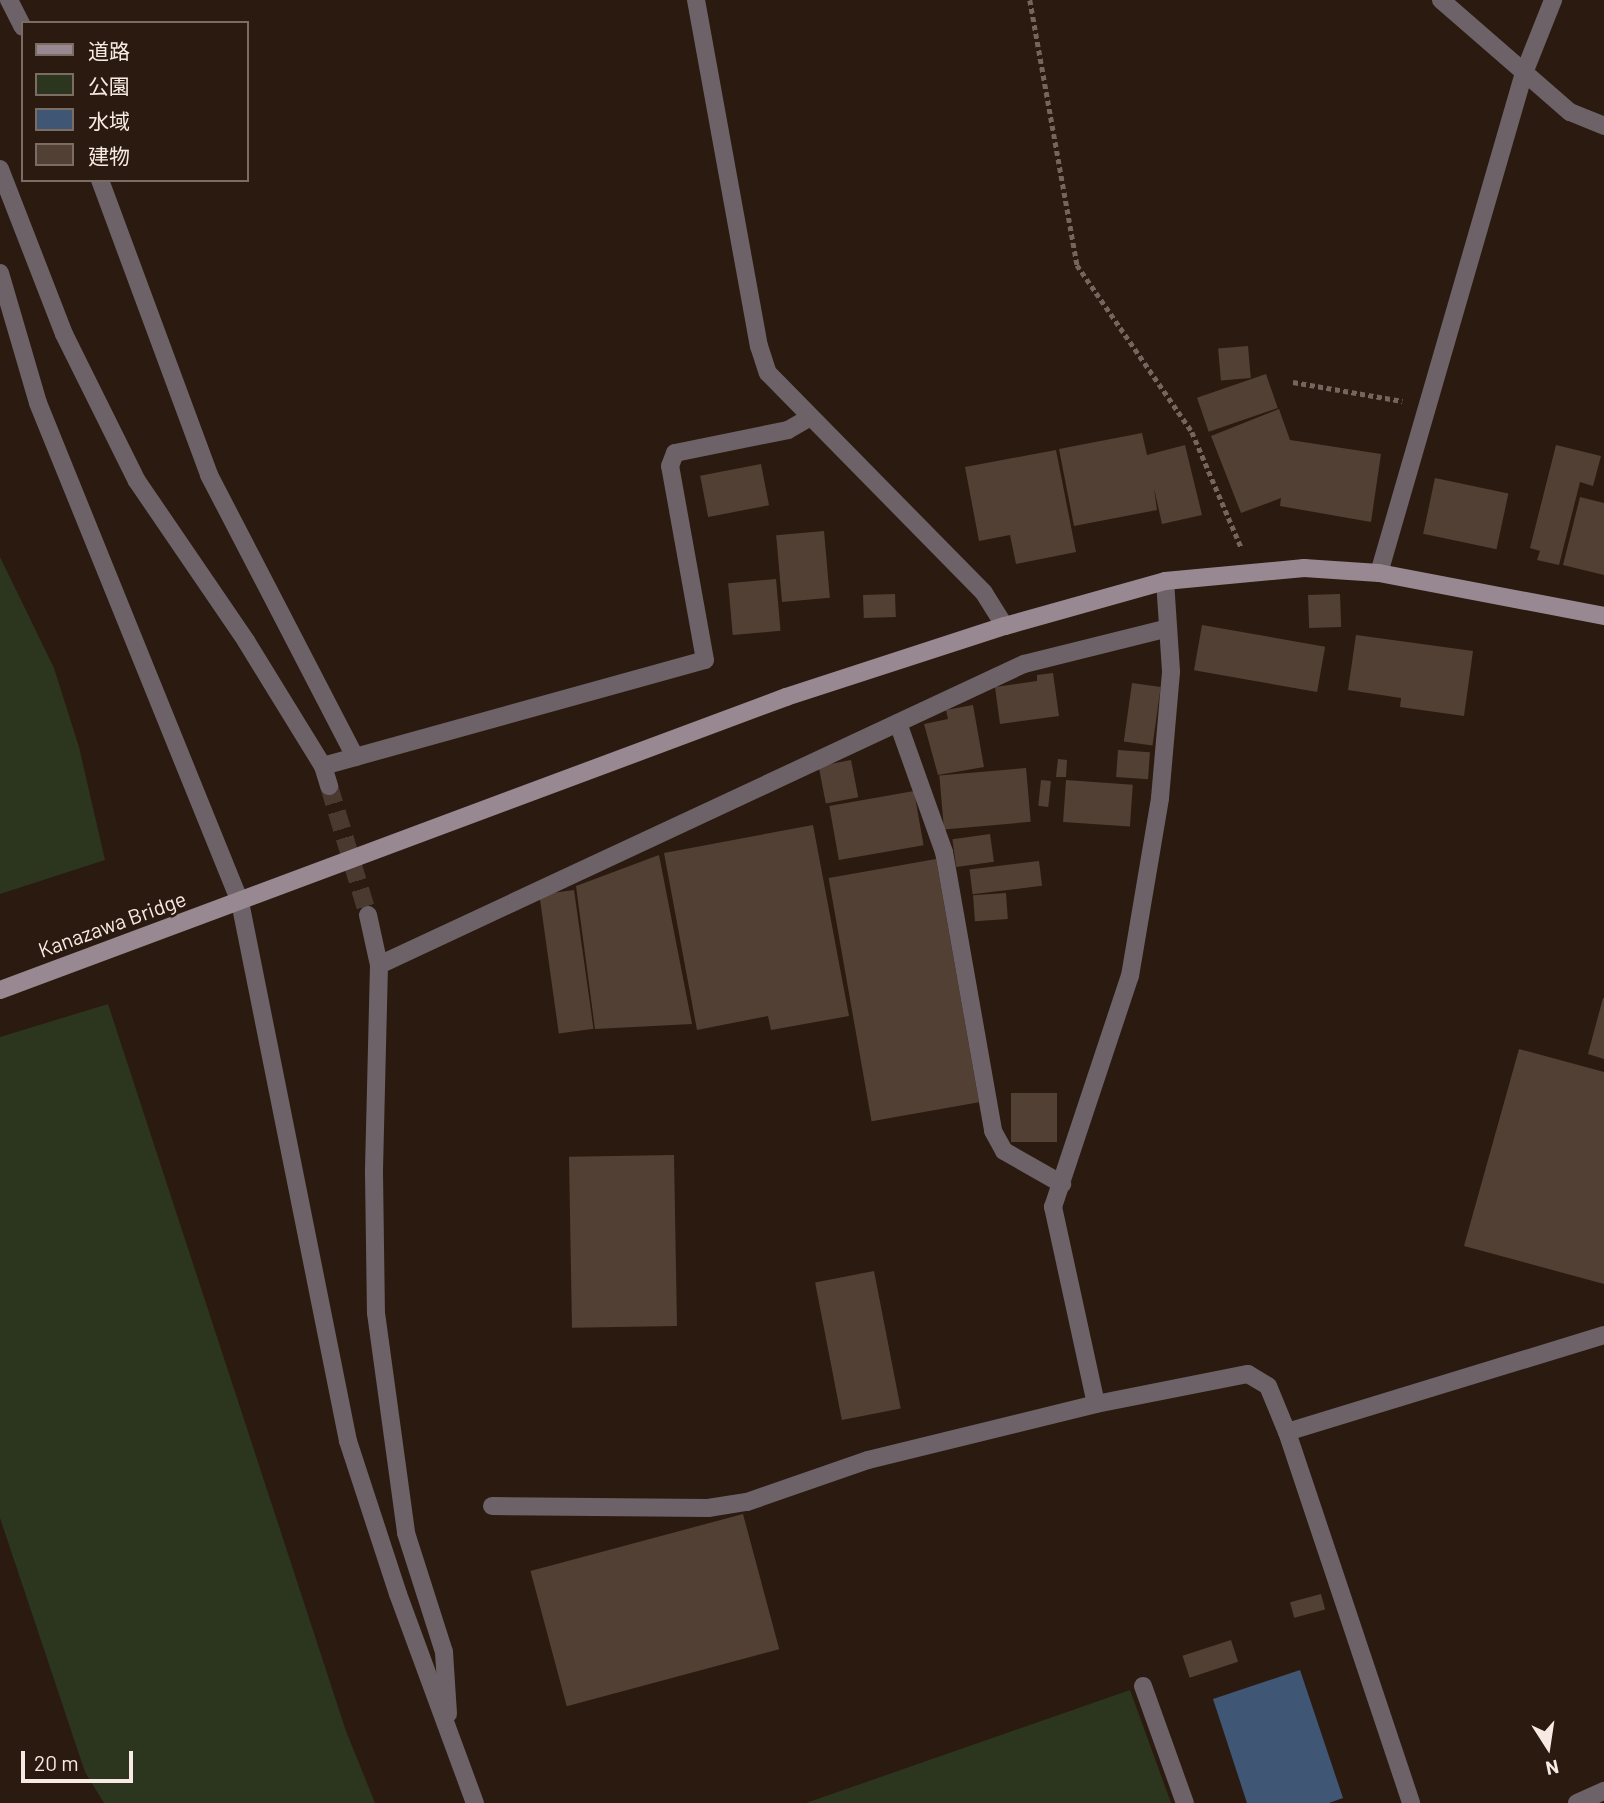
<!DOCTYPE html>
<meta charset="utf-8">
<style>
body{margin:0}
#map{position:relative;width:1604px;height:1803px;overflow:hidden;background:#2b1a0f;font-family:Barlow,"Noto Sans JP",sans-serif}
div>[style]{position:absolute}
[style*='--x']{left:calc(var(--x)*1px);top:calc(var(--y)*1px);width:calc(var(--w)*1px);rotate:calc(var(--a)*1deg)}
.green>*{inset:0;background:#2c351d}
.water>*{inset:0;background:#3f5775}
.building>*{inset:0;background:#534034;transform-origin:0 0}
.minor-tunnel>*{height:18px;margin-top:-9px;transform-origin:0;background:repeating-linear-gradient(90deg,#49392f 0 18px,transparent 0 27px)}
.path>*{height:4.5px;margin-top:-2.25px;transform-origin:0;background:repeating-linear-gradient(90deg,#75655c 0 5px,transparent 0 8.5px)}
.service>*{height:18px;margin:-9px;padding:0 9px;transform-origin:9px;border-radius:9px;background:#6c6268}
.minor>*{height:18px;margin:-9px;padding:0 9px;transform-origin:9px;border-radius:9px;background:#6c6268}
.tertiary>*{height:18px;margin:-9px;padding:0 9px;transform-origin:9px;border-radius:9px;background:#6c6268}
.secondary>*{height:18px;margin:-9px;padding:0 9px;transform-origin:9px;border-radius:9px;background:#988891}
span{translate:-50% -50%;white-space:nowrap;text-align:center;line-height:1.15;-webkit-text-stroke:5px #2b1a0f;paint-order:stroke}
.street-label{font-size:21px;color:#f6eae3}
.legend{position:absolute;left:21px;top:21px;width:228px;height:161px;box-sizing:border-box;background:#2b1a0f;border:2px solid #7c6d64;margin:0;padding:9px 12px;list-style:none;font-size:21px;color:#f6eae3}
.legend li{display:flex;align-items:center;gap:14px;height:35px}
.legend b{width:35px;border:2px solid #7c6d64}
.north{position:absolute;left:1513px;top:1712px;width:70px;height:70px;-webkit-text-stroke:5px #2b1a0f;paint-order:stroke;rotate:168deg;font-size:19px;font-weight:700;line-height:28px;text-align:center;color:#f6eae3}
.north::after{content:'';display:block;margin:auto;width:24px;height:32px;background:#f6eae3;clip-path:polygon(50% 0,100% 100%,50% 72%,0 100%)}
.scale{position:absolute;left:21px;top:1751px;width:112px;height:32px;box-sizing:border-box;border:4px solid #f6eae3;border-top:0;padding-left:9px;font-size:21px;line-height:24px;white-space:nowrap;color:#f6eae3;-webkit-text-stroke:5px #2b1a0f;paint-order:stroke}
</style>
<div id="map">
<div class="green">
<div style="clip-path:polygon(0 557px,54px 668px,79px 747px,105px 860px,0 894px)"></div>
<div style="clip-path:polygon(108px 1004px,346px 1731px,375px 1803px,104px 1803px,85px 1772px,0 1518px,0 1037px)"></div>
<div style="clip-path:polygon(1130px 1690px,1171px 1803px,806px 1803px)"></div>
</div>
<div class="water">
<div style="clip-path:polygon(1300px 1670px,1343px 1798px,1329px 1803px,1247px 1803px,1213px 1699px)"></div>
</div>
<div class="building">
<div style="left:1248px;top:346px;width:32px;height:30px;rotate:85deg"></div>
<div style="left:1266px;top:374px;width:36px;height:73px;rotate:71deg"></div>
<div style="clip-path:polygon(1279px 409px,1290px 440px,1381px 454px,1371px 522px,1280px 506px,1281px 498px,1241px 513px,1211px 436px)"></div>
<div style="clip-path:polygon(1142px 433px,1147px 455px,1185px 445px,1202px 515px,1162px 524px,1154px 488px,1157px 510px,1074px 526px,1059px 449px)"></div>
<div style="clip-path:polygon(1556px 445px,1601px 456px,1593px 486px,1580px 482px,1559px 565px,1537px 560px,1540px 551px,1530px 548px)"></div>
<div style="clip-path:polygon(1056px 450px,1076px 552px,1016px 564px,1010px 535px,979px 541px,965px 467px)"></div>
<div style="left:761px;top:464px;width:42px;height:62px;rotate:79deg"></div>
<div style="left:1435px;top:478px;width:75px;height:57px;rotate:12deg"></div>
<div style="clip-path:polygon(1580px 497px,1604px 503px,1604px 575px,1563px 565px)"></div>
<div style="left:824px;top:531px;width:67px;height:48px;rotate:85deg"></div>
<div style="left:776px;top:579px;width:52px;height:48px;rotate:85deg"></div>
<div style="left:895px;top:594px;width:23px;height:32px;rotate:88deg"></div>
<div style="left:1340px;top:594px;width:33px;height:32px;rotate:88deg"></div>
<div style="left:1202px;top:625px;width:125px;height:46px;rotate:10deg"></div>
<div style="clip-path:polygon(1356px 635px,1473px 651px,1464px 716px,1400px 707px,1401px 698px,1348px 690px)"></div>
<div style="clip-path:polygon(1053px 673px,1059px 716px,1000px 724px,995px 687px,1037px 681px,1037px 675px)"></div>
<div style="left:1132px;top:683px;width:29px;height:59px;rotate:8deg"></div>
<div style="clip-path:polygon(973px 705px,984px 767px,938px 775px,924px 724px,948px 719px,946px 710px)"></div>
<div style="left:1118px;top:750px;width:32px;height:27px;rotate:4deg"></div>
<div style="clip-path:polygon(1058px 759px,1067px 760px,1066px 777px,1056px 777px)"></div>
<div style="left:851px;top:760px;width:38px;height:33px;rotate:79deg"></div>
<div style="left:1026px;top:768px;width:54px;height:87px;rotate:85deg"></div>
<div style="left:1041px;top:780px;width:10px;height:26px;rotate:6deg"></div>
<div style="left:1066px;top:780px;width:67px;height:42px;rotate:4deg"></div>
<div style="left:914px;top:791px;width:55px;height:86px;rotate:80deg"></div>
<div style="clip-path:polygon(813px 825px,849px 1016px,771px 1030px,768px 1016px,697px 1030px,664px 853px)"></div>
<div style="left:990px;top:834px;width:28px;height:38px;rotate:82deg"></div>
<div style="clip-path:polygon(659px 855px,692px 1024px,595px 1029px,576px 886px)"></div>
<div style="left:936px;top:859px;width:247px;height:109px;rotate:80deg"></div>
<div style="left:1039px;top:861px;width:25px;height:70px;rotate:83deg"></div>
<div style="left:574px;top:890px;width:140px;height:35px;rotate:82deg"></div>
<div style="left:1006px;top:893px;width:26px;height:33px;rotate:86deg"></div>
<div style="clip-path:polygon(1603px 998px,1604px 998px,1604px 1059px,1588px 1054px)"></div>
<div style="clip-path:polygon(1519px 1049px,1604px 1072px,1604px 1284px,1464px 1246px)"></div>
<div style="left:1011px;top:1093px;width:46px;height:49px"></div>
<div style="left:674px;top:1155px;width:171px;height:105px;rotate:89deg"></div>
<div style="left:874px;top:1271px;width:140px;height:60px;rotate:79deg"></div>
<div style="left:743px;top:1514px;width:140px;height:220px;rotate:75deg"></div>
<div style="left:1321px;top:1594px;width:16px;height:32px;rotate:75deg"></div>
<div style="left:1231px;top:1640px;width:23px;height:51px;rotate:72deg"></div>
</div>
<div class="minor-tunnel">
<div style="--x:329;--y:786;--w:135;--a:73.2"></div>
</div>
<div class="path">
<div style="--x:1030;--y:0;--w:269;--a:79.9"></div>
<div style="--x:1077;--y:265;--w:203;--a:55.4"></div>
<div style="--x:1192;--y:432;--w:125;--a:66.9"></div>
<div style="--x:1293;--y:382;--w:111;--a:9.9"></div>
</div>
<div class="service">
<div style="--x:1143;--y:1686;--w:124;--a:70.3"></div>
</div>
<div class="minor">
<div style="--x:9;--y:0;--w:30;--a:63"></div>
<div style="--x:1441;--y:0;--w:171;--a:41"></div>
<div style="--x:1570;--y:112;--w:37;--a:22"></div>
<div style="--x:0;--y:169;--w:177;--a:68.8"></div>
<div style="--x:64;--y:334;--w:164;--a:63.6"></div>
<div style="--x:137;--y:481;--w:194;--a:55.7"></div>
<div style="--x:246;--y:641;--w:147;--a:58.4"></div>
<div style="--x:323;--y:766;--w:21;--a:73"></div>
<div style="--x:100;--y:180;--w:314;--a:69.7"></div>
<div style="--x:209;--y:475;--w:318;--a:62.6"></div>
<div style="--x:0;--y:273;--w:135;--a:73.7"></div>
<div style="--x:38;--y:403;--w:538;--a:67.96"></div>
<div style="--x:240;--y:902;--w:550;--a:78.67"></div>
<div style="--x:348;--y:1441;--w:161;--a:71.9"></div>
<div style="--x:398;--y:1594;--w:223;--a:69.8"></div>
<div style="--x:1379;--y:573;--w:521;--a:-73.83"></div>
<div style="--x:1524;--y:73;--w:79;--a:-68.3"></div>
<div style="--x:898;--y:723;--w:137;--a:70.4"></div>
<div style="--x:944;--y:852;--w:283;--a:80"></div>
<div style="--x:993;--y:1131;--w:23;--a:61"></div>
<div style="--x:1004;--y:1151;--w:67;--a:29.6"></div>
<div style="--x:323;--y:766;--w:396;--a:-15.5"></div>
<div style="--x:705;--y:660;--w:197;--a:-100.2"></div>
<div style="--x:670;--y:466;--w:14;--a:-69"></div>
<div style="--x:675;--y:453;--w:115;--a:-11.5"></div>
<div style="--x:788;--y:430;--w:24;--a:-30"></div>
<div style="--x:368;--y:915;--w:51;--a:77.6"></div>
<div style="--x:379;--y:965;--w:208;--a:91.4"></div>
<div style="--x:374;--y:1173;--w:140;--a:89.2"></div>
<div style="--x:376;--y:1313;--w:222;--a:82.2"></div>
<div style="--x:406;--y:1533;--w:125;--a:72.3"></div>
<div style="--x:444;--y:1652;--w:62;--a:86.3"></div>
<div style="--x:379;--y:965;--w:712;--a:-25.02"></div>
<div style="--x:1024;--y:664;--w:148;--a:-14"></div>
<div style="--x:1096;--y:1404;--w:202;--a:-102.3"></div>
<div style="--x:1053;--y:1207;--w:243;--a:-71.6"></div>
<div style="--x:1130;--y:976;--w:181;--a:-80.4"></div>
<div style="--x:1160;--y:798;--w:127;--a:-85"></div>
<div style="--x:1171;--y:671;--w:90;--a:-93.8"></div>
<div style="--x:1287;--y:1432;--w:332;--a:-17"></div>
<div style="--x:492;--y:1506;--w:216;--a:0.5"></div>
<div style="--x:708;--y:1508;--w:39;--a:-9"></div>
<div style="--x:747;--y:1502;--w:128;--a:-19.1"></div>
<div style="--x:868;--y:1460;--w:235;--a:-13.8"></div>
<div style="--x:1096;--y:1404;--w:155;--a:-11.2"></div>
<div style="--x:1248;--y:1374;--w:23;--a:31"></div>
<div style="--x:1268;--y:1386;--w:50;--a:67.6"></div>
<div style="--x:1287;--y:1432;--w:391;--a:71.5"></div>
<div style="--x:1577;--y:1803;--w:30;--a:-24"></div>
</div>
<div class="tertiary">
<div style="--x:696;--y:0;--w:352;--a:79.7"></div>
<div style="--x:759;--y:346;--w:28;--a:72"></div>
<div style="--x:768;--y:373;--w:308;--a:45.5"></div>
<div style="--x:984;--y:593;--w:39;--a:58"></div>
</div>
<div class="secondary">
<div style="--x:0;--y:990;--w:839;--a:-20.44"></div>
<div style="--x:786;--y:697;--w:230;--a:-18"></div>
<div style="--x:1005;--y:626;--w:166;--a:-15.7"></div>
<div style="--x:1165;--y:581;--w:140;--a:-5.3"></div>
<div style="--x:1304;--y:568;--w:75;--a:3.8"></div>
<div style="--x:1379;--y:573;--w:229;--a:10.8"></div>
</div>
<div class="street-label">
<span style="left:112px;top:924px;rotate:-20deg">Kanazawa Bridge</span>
</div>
<ul class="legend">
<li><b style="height:9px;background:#988891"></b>道路</li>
<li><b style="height:19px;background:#2c351d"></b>公園</li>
<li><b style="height:19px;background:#3f5775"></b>水域</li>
<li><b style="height:19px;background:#534034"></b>建物</li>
</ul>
<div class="north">N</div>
<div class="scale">20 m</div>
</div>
